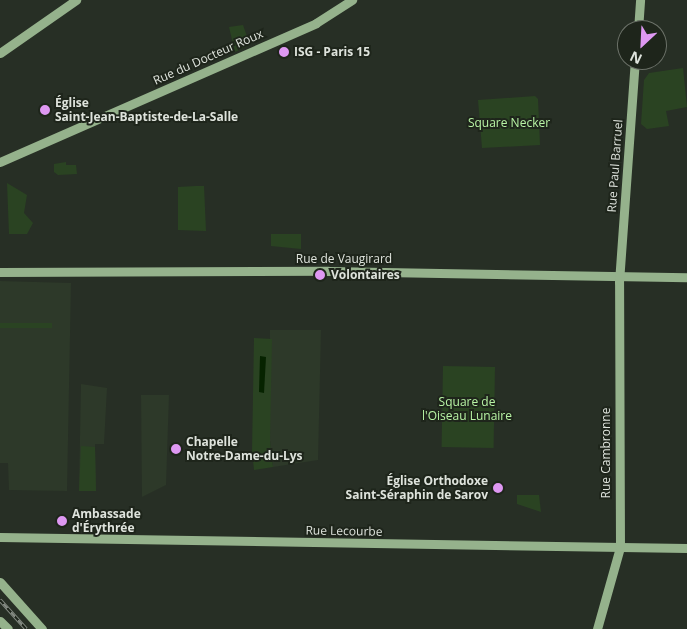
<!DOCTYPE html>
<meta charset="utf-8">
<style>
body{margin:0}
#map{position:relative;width:687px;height:629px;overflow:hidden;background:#272f25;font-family:"Open Sans",sans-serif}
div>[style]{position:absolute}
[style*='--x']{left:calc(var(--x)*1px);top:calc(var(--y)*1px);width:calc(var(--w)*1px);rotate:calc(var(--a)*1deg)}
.built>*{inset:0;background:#2d3929}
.green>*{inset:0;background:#2a4322;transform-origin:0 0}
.water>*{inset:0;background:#062300}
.secondary>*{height:9px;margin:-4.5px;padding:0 4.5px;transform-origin:4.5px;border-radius:4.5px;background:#95b28c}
.rail>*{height:4px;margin-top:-2px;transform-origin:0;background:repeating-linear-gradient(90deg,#1e251b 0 5.5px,#848a82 0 11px);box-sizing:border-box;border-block:1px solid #848a82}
.dots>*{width:14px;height:14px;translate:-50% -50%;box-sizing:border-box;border:2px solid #1e251b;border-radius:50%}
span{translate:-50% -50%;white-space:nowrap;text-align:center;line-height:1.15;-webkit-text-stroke:4px #1e251b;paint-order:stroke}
.poi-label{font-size:12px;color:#dee3dc;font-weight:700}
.left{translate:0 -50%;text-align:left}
.right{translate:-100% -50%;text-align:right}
.street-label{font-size:12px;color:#dee3dc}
.park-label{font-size:12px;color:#b7f3a4}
.north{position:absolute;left:617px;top:20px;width:50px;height:50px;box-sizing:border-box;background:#1e251b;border:1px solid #6b7168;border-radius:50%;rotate:205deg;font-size:14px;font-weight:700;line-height:20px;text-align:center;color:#dee3dc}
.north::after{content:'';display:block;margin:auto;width:18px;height:22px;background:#de98f2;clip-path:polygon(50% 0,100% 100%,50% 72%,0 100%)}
</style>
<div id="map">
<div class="built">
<div style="clip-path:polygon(0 281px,71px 283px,67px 491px,9px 490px,8px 463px,0 463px)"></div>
<div style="clip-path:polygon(270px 330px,321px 330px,318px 460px,273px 467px,270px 441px)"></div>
<div style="clip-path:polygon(81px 384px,107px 388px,104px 444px,95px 444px,96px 491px,79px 491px)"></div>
<div style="clip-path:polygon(141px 395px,169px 395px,166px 485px,142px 497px)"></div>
</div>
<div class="green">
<div style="clip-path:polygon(243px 25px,250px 45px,235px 52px,229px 27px)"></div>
<div style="clip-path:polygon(683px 68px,687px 107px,666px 111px,669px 126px,647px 129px,641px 124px,644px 80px,649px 73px)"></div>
<div style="clip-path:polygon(535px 96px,538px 99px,540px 145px,482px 148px,478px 100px)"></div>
<div style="clip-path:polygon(66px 162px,66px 165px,76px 165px,77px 174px,58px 175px,54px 172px,54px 164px)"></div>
<div style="clip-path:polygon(7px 183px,27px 195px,24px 213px,33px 223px,27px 234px,9px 234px)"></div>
<div style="clip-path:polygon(196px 186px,204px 186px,206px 231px,178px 230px,178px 187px)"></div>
<div style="clip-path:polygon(271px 234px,301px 234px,301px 249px,271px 246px)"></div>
<div style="left:0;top:323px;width:52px;height:5px"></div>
<div style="clip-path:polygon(254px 338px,272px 339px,270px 441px,273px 467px,254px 470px,252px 451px)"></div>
<div style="left:443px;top:366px;width:52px;height:81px;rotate:1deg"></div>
<div style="clip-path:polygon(81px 446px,95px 447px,96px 491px,79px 491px)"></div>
<div style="clip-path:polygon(517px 495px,539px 495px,541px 512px,517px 504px)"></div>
</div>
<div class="water">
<div style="clip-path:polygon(260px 356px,266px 357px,264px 393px,259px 392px)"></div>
</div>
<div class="secondary">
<div style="--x:638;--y:30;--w:30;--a:-86"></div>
<div style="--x:0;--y:53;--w:93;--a:-34.9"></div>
<div style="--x:0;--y:162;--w:345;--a:-23.7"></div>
<div style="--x:316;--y:23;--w:43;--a:-32.6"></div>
<div style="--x:0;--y:272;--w:328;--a:-0.2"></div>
<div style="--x:328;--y:271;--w:359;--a:1"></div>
<div style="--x:0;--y:537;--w:687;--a:0.92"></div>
<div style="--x:0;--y:582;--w:63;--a:48.2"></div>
<div style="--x:0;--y:621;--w:11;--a:45"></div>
<div style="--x:597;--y:629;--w:85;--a:-74.3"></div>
<div style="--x:620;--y:547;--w:265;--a:-90.2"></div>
<div style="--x:619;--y:282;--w:223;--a:-85.9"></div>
</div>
<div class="rail">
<div style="--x:0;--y:600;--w:39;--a:48"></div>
</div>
<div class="dots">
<div style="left:284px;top:52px;background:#de98f2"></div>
<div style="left:45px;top:110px;background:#de98f2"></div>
<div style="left:320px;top:275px;background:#de98f2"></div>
<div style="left:176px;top:449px;background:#de98f2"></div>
<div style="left:498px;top:488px;background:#de98f2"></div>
<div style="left:62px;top:521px;background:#de98f2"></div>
</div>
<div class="poi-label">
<span class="left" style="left:294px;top:52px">ISG - Paris 15</span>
<span class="left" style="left:55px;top:110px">Église<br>Saint-Jean-Baptiste-de-La-Salle</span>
<span class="left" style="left:331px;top:275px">Volontaires</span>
<span class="left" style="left:186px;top:449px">Chapelle<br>Notre-Dame-du-Lys</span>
<span class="right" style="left:488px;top:488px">Église Orthodoxe<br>Saint-Séraphin de Sarov</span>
<span class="left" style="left:72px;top:521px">Ambassade<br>d'Érythrée</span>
</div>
<div class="street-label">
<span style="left:208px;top:57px;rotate:-24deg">Rue du Docteur Roux</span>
<span style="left:615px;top:166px;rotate:-86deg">Rue Paul Barruel</span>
<span style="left:344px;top:259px">Rue de Vaugirard</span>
<span style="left:606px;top:453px;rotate:-90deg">Rue Cambronne</span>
<span style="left:344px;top:531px;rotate:1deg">Rue Lecourbe</span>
</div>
<div class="park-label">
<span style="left:509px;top:123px">Square Necker</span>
<span style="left:467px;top:409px">Square de<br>l'Oiseau Lunaire</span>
</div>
<div class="north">N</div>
</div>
